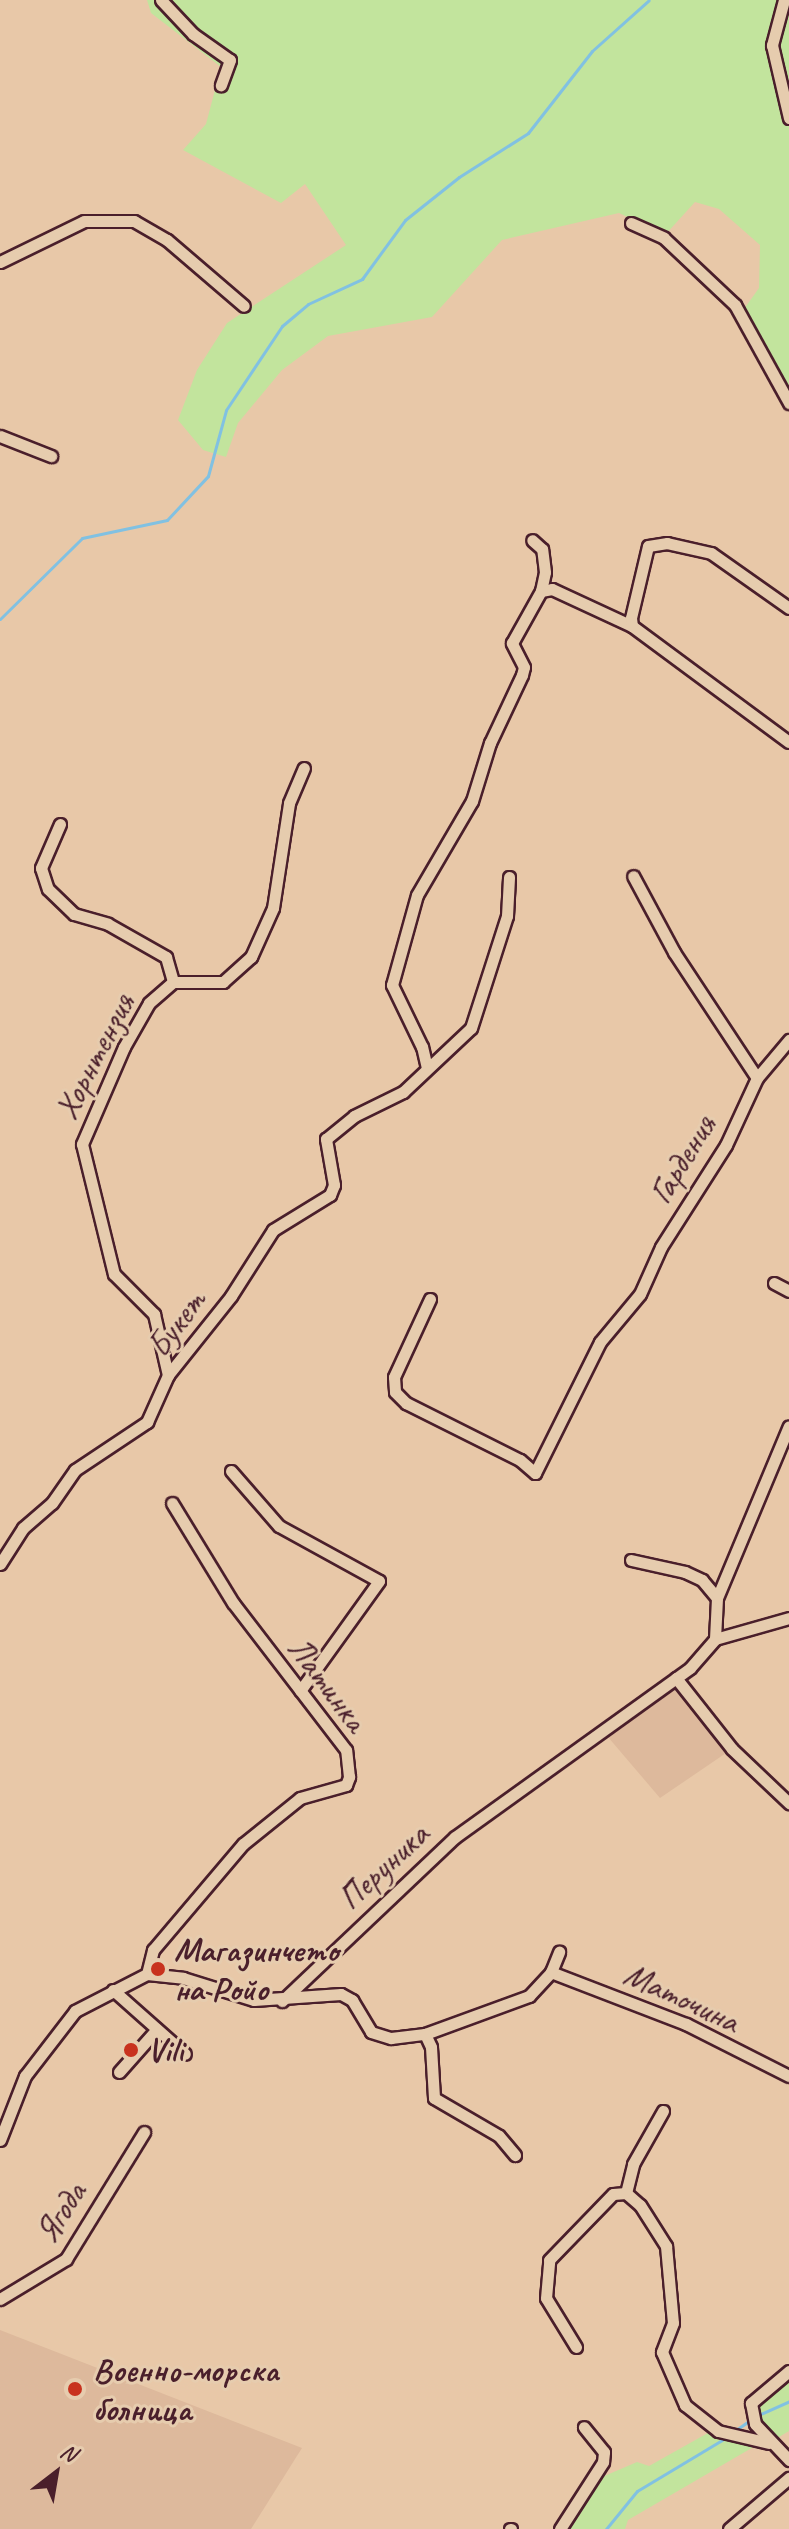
<!DOCTYPE html>
<meta charset="utf-8">
<style>
body{margin:0}
#map{position:relative;width:789px;height:2529px;overflow:hidden;background:#e8c8a8;font-family:Caveat,sans-serif}
div>[style]{position:absolute}
[style*='--x']{left:calc(var(--x)*1px);top:calc(var(--y)*1px);width:calc(var(--w)*1px);rotate:calc(var(--a)*1deg)}
.built>*{inset:0;background:#ddb99c}
.green>*{inset:0;background:#c2e49d}
.stream>*{height:3px;margin:-1.5px;padding:0 1.5px;transform-origin:1.5px;border-radius:1.5px;background:#81c1e2}
.roads{filter:drop-shadow(2px 0 #4a1f2b) drop-shadow(-2px 0 #4a1f2b) drop-shadow(0 2px #4a1f2b) drop-shadow(0 -2px #4a1f2b)}
.street>*{height:11px;margin:-5.5px;padding:0 5.5px;transform-origin:5.5px;border-radius:5.5px;background:#e6ccae}
.dots>*{width:22px;height:22px;translate:-50% -50%;box-sizing:border-box;border:4px solid #e6ccae;border-radius:50%}
span{translate:-50% -50%;white-space:nowrap;text-align:center;line-height:1.15;-webkit-text-stroke:6px #e6ccae;paint-order:stroke}
.street-label{font-size:34px;color:#4a1f2b}
.poi-label{font-size:34px;color:#4a1f2b;font-weight:700}
.left{translate:0 -50%;text-align:left}
.north{position:absolute;left:16px;top:2433px;width:80px;height:80px;-webkit-text-stroke:6px #e6ccae;paint-order:stroke;rotate:31deg;font-size:22px;font-weight:700;line-height:32px;text-align:center;color:#4a1f2b}
.north::after{content:'';display:block;margin:auto;width:28px;height:36px;background:#4a1f2b;clip-path:polygon(50% 0,100% 100%,50% 72%,0 100%)}
</style>
<div id="map">
<div class="built">
<div style="clip-path:polygon(676px 1678px,732px 1749px,660px 1798px,602px 1730px)"></div>
<div style="clip-path:polygon(0 2330px,302px 2448px,251px 2529px,0 2529px)"></div>
</div>
<div class="green">
<div style="clip-path:polygon(147px 0,789px 0,789px 410px,768px 374px,744px 309px,759px 288px,760px 245px,719px 209px,695px 202px,665px 235px,619px 213px,502px 240px,432px 317px,328px 336px,282px 370px,238px 423px,226px 457px,203px 450px,178px 420px,197px 370px,227px 323px,346px 245px,305px 184px,281px 203px,183px 150px,206px 124px,221px 67px,151px 13px)"></div>
<div style="clip-path:polygon(789px 2380px,789px 2431px,769px 2443px,751px 2403px)"></div>
<div style="clip-path:polygon(715px 2429px,762px 2442px,628px 2520px,625px 2529px,567px 2529px,602px 2477px,637px 2462px,649px 2466px)"></div>
</div>
<div class="stream">
<div style="--x:0;--y:619;--w:115;--a:-44.6"></div>
<div style="--x:82;--y:538;--w:87;--a:-12"></div>
<div style="--x:167;--y:520;--w:60;--a:-47"></div>
<div style="--x:208;--y:476;--w:68;--a:-74.7"></div>
<div style="--x:226;--y:410;--w:101;--a:-56.3"></div>
<div style="--x:282;--y:326;--w:34;--a:-40"></div>
<div style="--x:308;--y:304;--w:60;--a:-24.8"></div>
<div style="--x:362;--y:279;--w:73;--a:-53.9"></div>
<div style="--x:405;--y:220;--w:69;--a:-38.5"></div>
<div style="--x:459;--y:177;--w:82;--a:-32.5"></div>
<div style="--x:528;--y:133;--w:104;--a:-52"></div>
<div style="--x:592;--y:51;--w:76;--a:-41.8"></div>
<div style="--x:756;--y:2416;--w:36;--a:-24"></div>
<div style="--x:733;--y:2432;--w:21;--a:-35"></div>
<div style="--x:606;--y:2529;--w:49;--a:-50.8"></div>
<div style="--x:637;--y:2491;--w:105;--a:-31"></div>
</div>
<div class="roads">
<div class="street">
<div style="--x:161;--y:0;--w:47;--a:46.7"></div>
<div style="--x:193;--y:34;--w:45;--a:35.1"></div>
<div style="--x:230;--y:60;--w:27;--a:110"></div>
<div style="--x:784;--y:0;--w:47;--a:104.9"></div>
<div style="--x:772;--y:45;--w:75;--a:76.9"></div>
<div style="--x:631;--y:223;--w:36;--a:24"></div>
<div style="--x:664;--y:238;--w:98;--a:43.3"></div>
<div style="--x:735;--y:305;--w:112;--a:61.1"></div>
<div style="--x:0;--y:262;--w:93;--a:-26"></div>
<div style="--x:84;--y:221;--w:50;--a:0"></div>
<div style="--x:134;--y:221;--w:38;--a:30"></div>
<div style="--x:167;--y:240;--w:101;--a:40.6"></div>
<div style="--x:0;--y:436;--w:55;--a:21.4"></div>
<div style="--x:541;--y:591;--w:11;--a:-10"></div>
<div style="--x:552;--y:589;--w:88;--a:24.8"></div>
<div style="--x:789;--y:608;--w:95;--a:-144.8"></div>
<div style="--x:711;--y:553;--w:45;--a:-167.2"></div>
<div style="--x:667;--y:543;--w:19;--a:171"></div>
<div style="--x:648;--y:546;--w:74;--a:103.3"></div>
<div style="--x:631;--y:618;--w:8;--a:83"></div>
<div style="--x:632;--y:626;--w:195;--a:36.5"></div>
<div style="--x:60;--y:824;--w:48;--a:113.4"></div>
<div style="--x:41;--y:868;--w:22;--a:72"></div>
<div style="--x:48;--y:889;--w:36;--a:44"></div>
<div style="--x:74;--y:914;--w:35;--a:16"></div>
<div style="--x:108;--y:924;--w:67;--a:29.6"></div>
<div style="--x:166;--y:957;--w:26;--a:74"></div>
<div style="--x:173;--y:982;--w:32;--a:139"></div>
<div style="--x:149;--y:1003;--w:51;--a:119.6"></div>
<div style="--x:124;--y:1047;--w:106;--a:113.4"></div>
<div style="--x:82;--y:1144;--w:134;--a:76.2"></div>
<div style="--x:114;--y:1274;--w:57;--a:45"></div>
<div style="--x:154;--y:1314;--w:63;--a:77.1"></div>
<div style="--x:173;--y:982;--w:50;--a:0"></div>
<div style="--x:223;--y:982;--w:38;--a:-42"></div>
<div style="--x:251;--y:957;--w:54;--a:-65.8"></div>
<div style="--x:273;--y:908;--w:106;--a:-81.3"></div>
<div style="--x:289;--y:803;--w:38;--a:-67"></div>
<div style="--x:427;--y:1068;--w:22;--a:-103"></div>
<div style="--x:422;--y:1047;--w:69;--a:-115.8"></div>
<div style="--x:392;--y:985;--w:93;--a:-74.5"></div>
<div style="--x:417;--y:895;--w:109;--a:-59.7"></div>
<div style="--x:472;--y:801;--w:61;--a:-72.8"></div>
<div style="--x:490;--y:743;--w:75;--a:-64.8"></div>
<div style="--x:522;--y:675;--w:8;--a:-76"></div>
<div style="--x:524;--y:667;--w:27;--a:-117"></div>
<div style="--x:512;--y:643;--w:60;--a:-60.9"></div>
<div style="--x:541;--y:591;--w:19;--a:-78"></div>
<div style="--x:545;--y:572;--w:23;--a:-97"></div>
<div style="--x:542;--y:549;--w:13;--a:-138"></div>
<div style="--x:757;--y:1078;--w:50;--a:-49.9"></div>
<div style="--x:774;--y:1283;--w:17;--a:28"></div>
<div style="--x:430;--y:1299;--w:86;--a:114.8"></div>
<div style="--x:394;--y:1377;--w:15;--a:86"></div>
<div style="--x:395;--y:1392;--w:16;--a:45"></div>
<div style="--x:406;--y:1403;--w:127;--a:26.6"></div>
<div style="--x:520;--y:1460;--w:20;--a:41"></div>
<div style="--x:535;--y:1473;--w:146;--a:-63.6"></div>
<div style="--x:600;--y:1342;--w:62;--a:-50.2"></div>
<div style="--x:640;--y:1294;--w:51;--a:-65.9"></div>
<div style="--x:661;--y:1247;--w:121;--a:-57.5"></div>
<div style="--x:726;--y:1145;--w:74;--a:-65.2"></div>
<div style="--x:757;--y:1078;--w:151;--a:-123.4"></div>
<div style="--x:674;--y:952;--w:86;--a:-118.3"></div>
<div style="--x:231;--y:1471;--w:73;--a:48.9"></div>
<div style="--x:279;--y:1526;--w:114;--a:28.8"></div>
<div style="--x:379;--y:1581;--w:135;--a:125.7"></div>
<div style="--x:631;--y:1560;--w:55;--a:12.5"></div>
<div style="--x:685;--y:1572;--w:19;--a:25"></div>
<div style="--x:702;--y:1580;--w:23;--a:50"></div>
<div style="--x:0;--y:1564;--w:43;--a:-57.4"></div>
<div style="--x:23;--y:1528;--w:38;--a:-41"></div>
<div style="--x:52;--y:1503;--w:40;--a:-55.1"></div>
<div style="--x:75;--y:1470;--w:87;--a:-33.7"></div>
<div style="--x:147;--y:1422;--w:51;--a:-65.9"></div>
<div style="--x:168;--y:1375;--w:101;--a:-51.4"></div>
<div style="--x:231;--y:1296;--w:78;--a:-57.5"></div>
<div style="--x:273;--y:1230;--w:67;--a:-31.6"></div>
<div style="--x:330;--y:1195;--w:11;--a:-68"></div>
<div style="--x:334;--y:1185;--w:47;--a:-99.9"></div>
<div style="--x:326;--y:1139;--w:36;--a:-39"></div>
<div style="--x:354;--y:1116;--w:55;--a:-26.1"></div>
<div style="--x:403;--y:1092;--w:93;--a:-43.3"></div>
<div style="--x:471;--y:1028;--w:118;--a:-72.2"></div>
<div style="--x:507;--y:916;--w:39;--a:-87"></div>
<div style="--x:715;--y:1639;--w:77;--a:-15.8"></div>
<div style="--x:676;--y:1678;--w:90;--a:51.7"></div>
<div style="--x:732;--y:1749;--w:79;--a:43.5"></div>
<div style="--x:551;--y:1972;--w:145;--a:21.1"></div>
<div style="--x:686;--y:2024;--w:115;--a:26.8"></div>
<div style="--x:147;--y:1974;--w:25;--a:-76"></div>
<div style="--x:153;--y:1950;--w:139;--a:-49.7"></div>
<div style="--x:243;--y:1844;--w:73;--a:-38.9"></div>
<div style="--x:300;--y:1798;--w:48;--a:-15.8"></div>
<div style="--x:346;--y:1785;--w:9;--a:-69"></div>
<div style="--x:349;--y:1777;--w:27;--a:-96"></div>
<div style="--x:346;--y:1750;--w:185;--a:-127.5"></div>
<div style="--x:233;--y:1603;--w:117;--a:-121.4"></div>
<div style="--x:113;--y:1990;--w:96;--a:41.6"></div>
<div style="--x:282;--y:2001;--w:238;--a:-43.5"></div>
<div style="--x:455;--y:1837;--w:289;--a:-35.7"></div>
<div style="--x:690;--y:1668;--w:38;--a:-49"></div>
<div style="--x:715;--y:1639;--w:41;--a:-87.2"></div>
<div style="--x:717;--y:1598;--w:186;--a:-67.3"></div>
<div style="--x:425;--y:2034;--w:111;--a:-20.1"></div>
<div style="--x:529;--y:1996;--w:33;--a:-47"></div>
<div style="--x:551;--y:1972;--w:22;--a:-68"></div>
<div style="--x:119;--y:2072;--w:57;--a:-48.5"></div>
<div style="--x:0;--y:2140;--w:69;--a:-68.7"></div>
<div style="--x:25;--y:2076;--w:82;--a:-52.4"></div>
<div style="--x:75;--y:2011;--w:81;--a:-27.2"></div>
<div style="--x:147;--y:1974;--w:36;--a:6"></div>
<div style="--x:183;--y:1978;--w:74;--a:17.2"></div>
<div style="--x:254;--y:2000;--w:87;--a:-3.9"></div>
<div style="--x:341;--y:1994;--w:13;--a:29"></div>
<div style="--x:352;--y:2000;--w:37;--a:59"></div>
<div style="--x:371;--y:2032;--w:21;--a:17"></div>
<div style="--x:391;--y:2038;--w:34;--a:-7"></div>
<div style="--x:425;--y:2034;--w:14;--a:65"></div>
<div style="--x:431;--y:2047;--w:51;--a:86.6"></div>
<div style="--x:434;--y:2098;--w:75;--a:30.3"></div>
<div style="--x:499;--y:2136;--w:25;--a:50"></div>
<div style="--x:626;--y:2193;--w:30;--a:-76"></div>
<div style="--x:633;--y:2164;--w:61;--a:-60.5"></div>
<div style="--x:0;--y:2299;--w:77;--a:-31.2"></div>
<div style="--x:66;--y:2259;--w:149;--a:-58.4"></div>
<div style="--x:576;--y:2347;--w:57;--a:-121.5"></div>
<div style="--x:546;--y:2298;--w:38;--a:-85"></div>
<div style="--x:549;--y:2260;--w:92;--a:-45.9"></div>
<div style="--x:613;--y:2194;--w:13;--a:-4"></div>
<div style="--x:626;--y:2193;--w:18;--a:41"></div>
<div style="--x:640;--y:2205;--w:49;--a:57.6"></div>
<div style="--x:666;--y:2246;--w:77;--a:84.8"></div>
<div style="--x:673;--y:2323;--w:31;--a:111"></div>
<div style="--x:662;--y:2352;--w:58;--a:66.5"></div>
<div style="--x:685;--y:2405;--w:42;--a:38.2"></div>
<div style="--x:718;--y:2431;--w:52;--a:13.2"></div>
<div style="--x:789;--y:2371;--w:50;--a:139.9"></div>
<div style="--x:751;--y:2403;--w:21;--a:79"></div>
<div style="--x:755;--y:2424;--w:50;--a:46.6"></div>
<div style="--x:510;--y:2529;--w:1;--a:0"></div>
<div style="--x:560;--y:2529;--w:80;--a:-57.3"></div>
<div style="--x:603;--y:2462;--w:10;--a:-84"></div>
<div style="--x:604;--y:2452;--w:32;--a:-129"></div>
<div style="--x:729;--y:2529;--w:79;--a:-40.4"></div>
</div>
</div>
<div class="dots">
<div style="left:158px;top:1969px;background:#c8321e"></div>
<div style="left:131px;top:2050px;background:#c8321e"></div>
<div style="left:75px;top:2389px;background:#c8321e"></div>
</div>
<div class="street-label">
<span style="left:94px;top:1056px;rotate:-63deg">Хорнтензия</span>
<span style="left:682px;top:1159px;rotate:-59deg">Гардения</span>
<span style="left:176px;top:1323px;rotate:-53deg">Букет</span>
<span style="left:328px;top:1684px;rotate:53deg">Латинка</span>
<span style="left:383px;top:1866px;rotate:-43deg">Перуника</span>
<span style="left:682px;top:1997px;rotate:25deg">Маточина</span>
<span style="left:60px;top:2212px;rotate:-56deg">Ягода</span>
</div>
<div class="poi-label">
<span class="left" style="left:174px;top:1969px">Магазинчето<br>на Ройо</span>
<span class="left" style="left:147px;top:2050px">Vili</span>
<span class="left" style="left:93px;top:2389px">Военно-морска<br>болница</span>
</div>
<div class="north">N</div>
</div>
